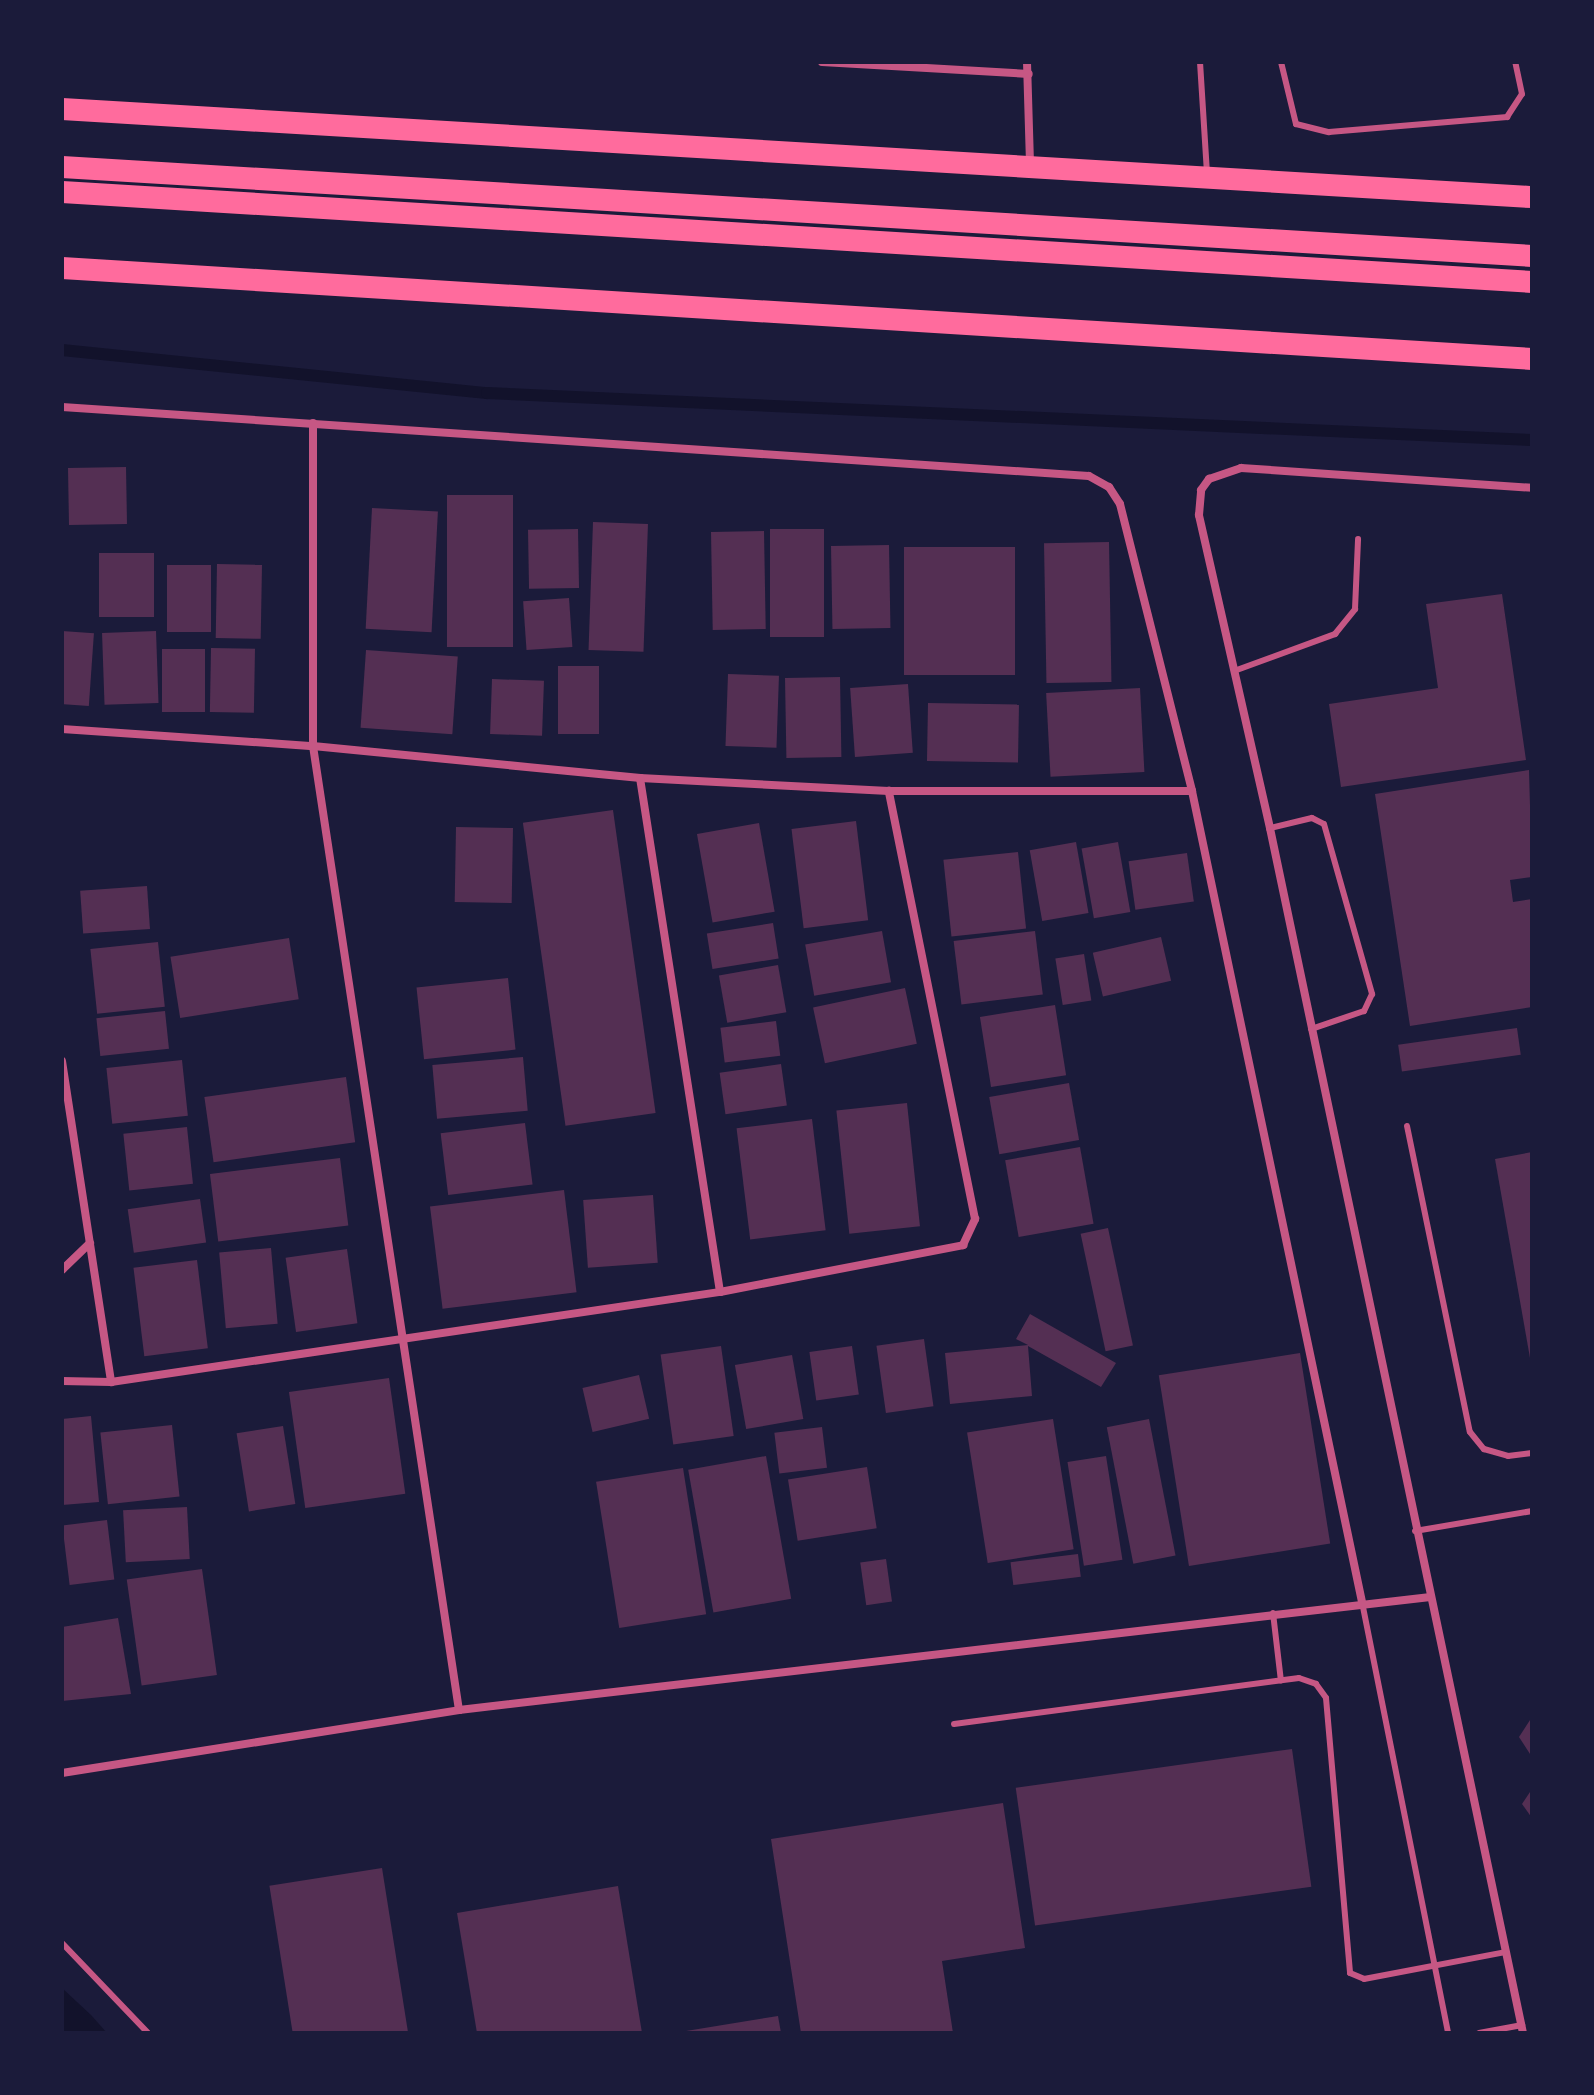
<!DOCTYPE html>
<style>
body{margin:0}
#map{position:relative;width:1594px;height:2095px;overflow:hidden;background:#1b1b3a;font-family:Commissioner,sans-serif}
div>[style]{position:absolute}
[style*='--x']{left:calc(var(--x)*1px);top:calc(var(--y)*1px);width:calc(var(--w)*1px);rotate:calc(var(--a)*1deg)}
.water>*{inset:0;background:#12122b}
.stream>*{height:12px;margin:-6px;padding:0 6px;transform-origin:6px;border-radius:6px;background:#12122b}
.building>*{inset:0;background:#542f53;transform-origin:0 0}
.service>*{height:6px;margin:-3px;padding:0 3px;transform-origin:3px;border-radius:3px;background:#c65784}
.minor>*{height:8px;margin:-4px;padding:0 4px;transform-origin:4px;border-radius:4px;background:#c65784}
.trunk>*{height:22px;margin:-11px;padding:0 11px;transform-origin:11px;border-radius:11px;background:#ff6b9d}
span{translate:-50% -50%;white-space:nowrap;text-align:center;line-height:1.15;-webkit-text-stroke:8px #1b1b3a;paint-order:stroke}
.frame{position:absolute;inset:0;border:64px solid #1b1b3a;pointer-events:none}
</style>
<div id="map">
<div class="water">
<div style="clip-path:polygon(62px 1988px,91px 2015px,107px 2033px,62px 2033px)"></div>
</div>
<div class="stream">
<div style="--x:62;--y:350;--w:427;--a:5.8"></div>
<div style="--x:487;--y:393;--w:1046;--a:2.58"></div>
</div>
<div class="building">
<div style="left:126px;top:467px;width:57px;height:58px;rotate:89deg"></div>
<div style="left:513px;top:495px;width:152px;height:66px;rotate:90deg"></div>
<div style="left:372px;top:508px;width:66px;height:121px;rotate:3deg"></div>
<div style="left:593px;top:522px;width:55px;height:128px;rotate:2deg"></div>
<div style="left:578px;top:529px;width:59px;height:50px;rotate:89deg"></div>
<div style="left:770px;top:529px;width:54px;height:108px"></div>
<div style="left:764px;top:531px;width:98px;height:53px;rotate:89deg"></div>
<div style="left:1109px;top:542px;width:140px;height:65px;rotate:89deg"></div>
<div style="left:889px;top:545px;width:83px;height:58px;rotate:89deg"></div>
<div style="left:1015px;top:547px;width:128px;height:111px;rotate:90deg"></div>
<div style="left:99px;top:553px;width:55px;height:64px"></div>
<div style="left:217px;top:564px;width:45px;height:74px;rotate:1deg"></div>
<div style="left:167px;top:565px;width:44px;height:67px"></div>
<div style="clip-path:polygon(1502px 594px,1526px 760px,1341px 787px,1329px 704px,1438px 688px,1426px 604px)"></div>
<div style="left:569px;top:598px;width:49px;height:46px;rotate:86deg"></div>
<div style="left:62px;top:631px;width:32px;height:73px;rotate:4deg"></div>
<div style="left:156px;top:631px;width:72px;height:54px;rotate:88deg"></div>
<div style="left:211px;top:648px;width:44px;height:64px;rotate:1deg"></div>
<div style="left:162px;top:649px;width:43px;height:63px"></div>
<div style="left:366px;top:650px;width:92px;height:78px;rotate:4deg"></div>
<div style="left:558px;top:666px;width:41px;height:68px"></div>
<div style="left:728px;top:674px;width:51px;height:72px;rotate:2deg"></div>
<div style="left:840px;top:677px;width:80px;height:55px;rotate:89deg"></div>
<div style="left:492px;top:679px;width:52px;height:55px;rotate:2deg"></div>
<div style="left:908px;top:684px;width:69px;height:58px;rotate:86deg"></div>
<div style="left:1140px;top:688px;width:84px;height:94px;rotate:87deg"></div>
<div style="left:928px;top:703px;width:91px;height:58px;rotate:1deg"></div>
<div style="clip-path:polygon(1529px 770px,1532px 877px,1510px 880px,1513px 902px,1532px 899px,1532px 1007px,1410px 1026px,1375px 794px)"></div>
<div style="left:613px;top:810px;width:306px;height:91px;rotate:82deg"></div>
<div style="left:856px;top:821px;width:100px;height:65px;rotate:83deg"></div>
<div style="left:759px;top:823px;width:90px;height:63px;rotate:80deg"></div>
<div style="left:456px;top:827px;width:57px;height:75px;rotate:1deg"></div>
<div style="left:1076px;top:842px;width:72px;height:47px;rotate:80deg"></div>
<div style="left:1118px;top:842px;width:71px;height:37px;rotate:80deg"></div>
<div style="left:1018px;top:852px;width:77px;height:75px;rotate:84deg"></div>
<div style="left:1187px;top:853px;width:49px;height:59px;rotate:82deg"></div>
<div style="left:147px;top:886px;width:43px;height:67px;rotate:86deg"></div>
<div style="left:773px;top:923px;width:36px;height:67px;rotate:81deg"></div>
<div style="left:882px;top:931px;width:52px;height:78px;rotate:80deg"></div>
<div style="left:1035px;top:931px;width:64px;height:82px;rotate:83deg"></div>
<div style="left:1161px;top:937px;width:45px;height:70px;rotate:77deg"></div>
<div style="left:289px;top:938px;width:62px;height:120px;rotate:81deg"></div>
<div style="left:158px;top:942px;width:65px;height:68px;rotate:84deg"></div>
<div style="left:1084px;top:954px;width:47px;height:29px;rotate:81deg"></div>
<div style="left:778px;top:965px;width:48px;height:60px;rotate:80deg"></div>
<div style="left:508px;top:978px;width:72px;height:92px;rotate:84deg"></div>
<div style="left:905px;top:988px;width:57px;height:94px;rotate:78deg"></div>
<div style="left:1055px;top:1005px;width:71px;height:76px;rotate:81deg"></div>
<div style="left:165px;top:1011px;width:38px;height:69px;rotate:84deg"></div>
<div style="left:776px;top:1021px;width:35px;height:56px;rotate:83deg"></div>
<div style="left:1517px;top:1028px;width:27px;height:120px;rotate:82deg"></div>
<div style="left:523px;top:1057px;width:54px;height:91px;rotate:85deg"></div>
<div style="left:182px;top:1060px;width:56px;height:76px;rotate:84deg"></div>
<div style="left:781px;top:1064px;width:42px;height:62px;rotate:82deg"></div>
<div style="left:346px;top:1077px;width:66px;height:143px;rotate:82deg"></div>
<div style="left:1069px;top:1083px;width:58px;height:81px;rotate:80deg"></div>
<div style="left:907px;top:1103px;width:124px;height:71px;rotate:84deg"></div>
<div style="left:812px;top:1119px;width:112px;height:76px;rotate:83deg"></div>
<div style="left:525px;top:1123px;width:62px;height:85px;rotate:83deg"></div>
<div style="left:187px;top:1127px;width:57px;height:64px;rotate:84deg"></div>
<div style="left:1080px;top:1147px;width:78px;height:76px;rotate:80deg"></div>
<div style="clip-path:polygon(1532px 1152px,1532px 1358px,1530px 1358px,1495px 1159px)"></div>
<div style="left:340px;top:1158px;width:68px;height:131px;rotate:83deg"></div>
<div style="left:564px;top:1190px;width:103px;height:135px;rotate:83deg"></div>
<div style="left:653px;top:1195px;width:68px;height:70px;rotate:86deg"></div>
<div style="left:200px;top:1199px;width:44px;height:73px;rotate:82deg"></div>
<div style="left:1108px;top:1228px;width:120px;height:28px;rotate:78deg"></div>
<div style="left:271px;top:1248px;width:76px;height:52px;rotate:85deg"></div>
<div style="left:347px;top:1249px;width:75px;height:62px;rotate:82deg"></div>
<div style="left:197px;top:1260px;width:89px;height:64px;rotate:83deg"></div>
<div style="clip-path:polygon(1030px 1314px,1116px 1363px,1101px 1387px,1028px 1346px,1032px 1396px,950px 1404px,945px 1353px,1028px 1345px,1016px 1339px)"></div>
<div style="left:924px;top:1339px;width:68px;height:48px;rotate:82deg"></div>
<div style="left:721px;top:1346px;width:91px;height:61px;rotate:82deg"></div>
<div style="left:852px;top:1346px;width:49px;height:43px;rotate:82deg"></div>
<div style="left:1300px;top:1353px;width:193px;height:143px;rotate:81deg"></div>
<div style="left:792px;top:1355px;width:65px;height:58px;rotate:80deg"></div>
<div style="left:639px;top:1375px;width:45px;height:58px;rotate:77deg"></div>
<div style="left:389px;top:1378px;width:117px;height:101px;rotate:82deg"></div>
<div style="clip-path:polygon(91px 1416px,99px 1502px,62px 1505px,62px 1419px)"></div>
<div style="left:1053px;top:1419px;width:132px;height:87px;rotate:81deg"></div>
<div style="left:1149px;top:1419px;width:139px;height:43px;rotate:79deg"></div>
<div style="left:172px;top:1425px;width:72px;height:72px;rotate:84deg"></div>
<div style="left:283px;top:1426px;width:79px;height:47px;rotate:81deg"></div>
<div style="left:822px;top:1427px;width:41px;height:48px;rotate:83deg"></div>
<div style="left:766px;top:1456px;width:145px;height:79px;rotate:80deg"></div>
<div style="left:1106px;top:1456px;width:105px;height:39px;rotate:81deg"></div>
<div style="left:867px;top:1467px;width:62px;height:80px;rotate:81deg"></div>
<div style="left:683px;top:1468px;width:148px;height:88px;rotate:81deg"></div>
<div style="left:187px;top:1507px;width:52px;height:64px;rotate:87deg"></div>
<div style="left:107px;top:1520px;width:60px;height:45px;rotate:83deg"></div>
<div style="left:1078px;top:1554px;width:23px;height:68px;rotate:83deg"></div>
<div style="left:886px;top:1559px;width:43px;height:26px;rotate:82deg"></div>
<div style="left:202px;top:1569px;width:107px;height:76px;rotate:82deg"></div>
<div style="clip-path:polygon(118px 1618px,131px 1694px,62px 1701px,62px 1627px)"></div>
<div style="clip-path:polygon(1532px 1717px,1532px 1757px,1519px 1737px)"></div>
<div style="left:1292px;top:1749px;width:139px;height:279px;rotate:82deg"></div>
<div style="clip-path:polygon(1532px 1789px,1532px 1818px,1522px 1804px)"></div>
<div style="clip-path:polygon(1003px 1803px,1025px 1948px,942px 1961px,953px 2033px,801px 2033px,771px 1839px)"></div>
<div style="left:382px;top:1868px;width:167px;height:114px;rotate:81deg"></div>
<div style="clip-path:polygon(618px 1886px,642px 2033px,477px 2033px,457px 1913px)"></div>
<div style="clip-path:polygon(778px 2016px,781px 2033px,687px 2033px,686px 2031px)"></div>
</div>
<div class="service">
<div style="--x:1200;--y:62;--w:112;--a:86.4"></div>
<div style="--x:1281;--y:62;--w:64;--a:76.4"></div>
<div style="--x:1296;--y:124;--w:34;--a:14"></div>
<div style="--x:1329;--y:132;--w:179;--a:-4.8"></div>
<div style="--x:1507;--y:117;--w:27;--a:-57"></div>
<div style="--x:1522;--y:94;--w:33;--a:-102"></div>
<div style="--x:1234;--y:671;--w:108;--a:-20.1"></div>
<div style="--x:1335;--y:634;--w:32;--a:-51"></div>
<div style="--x:1355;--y:609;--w:70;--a:-87.5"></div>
<div style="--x:1270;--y:828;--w:43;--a:-13.4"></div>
<div style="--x:1312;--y:818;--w:13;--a:27"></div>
<div style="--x:1324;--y:824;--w:177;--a:74.2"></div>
<div style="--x:1372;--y:994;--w:19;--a:115"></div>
<div style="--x:1364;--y:1011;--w:56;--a:161.2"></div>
<div style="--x:1407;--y:1126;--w:312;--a:78.4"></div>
<div style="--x:1470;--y:1432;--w:22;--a:51"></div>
<div style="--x:1484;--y:1449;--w:25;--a:16"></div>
<div style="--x:1508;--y:1456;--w:24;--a:-7"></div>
<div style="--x:1415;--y:1531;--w:119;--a:-9.7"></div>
<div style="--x:1362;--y:1602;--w:439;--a:78.7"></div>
<div style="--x:1273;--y:1613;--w:68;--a:83.3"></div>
<div style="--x:954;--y:1724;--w:348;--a:-7.6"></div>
<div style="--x:1299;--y:1678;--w:18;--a:19"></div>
<div style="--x:1316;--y:1684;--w:17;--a:54"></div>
<div style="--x:1326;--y:1698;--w:276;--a:85"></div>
<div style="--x:1350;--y:1973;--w:15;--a:23"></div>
<div style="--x:1364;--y:1979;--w:145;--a:-10.8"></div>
<div style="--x:62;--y:1943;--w:124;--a:46.3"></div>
<div style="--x:1479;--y:2033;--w:44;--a:-10.5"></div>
</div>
<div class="minor">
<div style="--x:822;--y:62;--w:207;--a:3.3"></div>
<div style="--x:1027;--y:62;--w:103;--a:88.3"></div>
<div style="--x:62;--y:407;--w:1029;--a:3.84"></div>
<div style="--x:1089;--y:476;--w:23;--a:29"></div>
<div style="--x:1109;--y:487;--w:20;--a:57"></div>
<div style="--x:1120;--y:504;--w:296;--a:75.9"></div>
<div style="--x:1192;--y:791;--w:829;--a:78.16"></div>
<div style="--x:313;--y:423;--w:323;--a:90"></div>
<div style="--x:313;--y:746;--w:975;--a:81.39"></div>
<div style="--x:62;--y:729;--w:252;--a:3.9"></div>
<div style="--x:313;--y:746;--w:329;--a:5.6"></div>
<div style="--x:640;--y:778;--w:249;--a:3"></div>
<div style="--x:889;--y:791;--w:303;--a:0"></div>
<div style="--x:640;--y:778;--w:520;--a:81.15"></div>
<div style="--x:62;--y:1061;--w:325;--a:81.3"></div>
<div style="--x:62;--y:1270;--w:39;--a:-44"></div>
<div style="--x:62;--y:1381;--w:49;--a:1.2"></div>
<div style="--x:111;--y:1382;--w:616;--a:-8.41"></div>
<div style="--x:720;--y:1292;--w:248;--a:-10.9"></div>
<div style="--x:963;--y:1245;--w:29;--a:-65"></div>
<div style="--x:975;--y:1219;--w:437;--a:-101.4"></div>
<div style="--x:62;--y:1773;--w:402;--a:-9"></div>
<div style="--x:459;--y:1710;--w:978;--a:-6.64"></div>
<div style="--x:1523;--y:2033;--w:1231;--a:-101.86"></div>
<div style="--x:1270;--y:828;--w:321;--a:-102.8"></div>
<div style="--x:1199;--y:515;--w:25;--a:-85"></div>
<div style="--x:1201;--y:490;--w:14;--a:-54"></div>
<div style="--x:1209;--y:479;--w:34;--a:-19"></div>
<div style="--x:1241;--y:468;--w:292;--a:3.9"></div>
</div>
<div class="trunk">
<div style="--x:62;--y:109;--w:1473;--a:3.43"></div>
<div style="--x:62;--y:167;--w:1473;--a:3.46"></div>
<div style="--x:62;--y:192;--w:1473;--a:3.5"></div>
<div style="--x:62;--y:268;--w:1473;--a:3.54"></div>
</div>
<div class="frame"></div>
</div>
